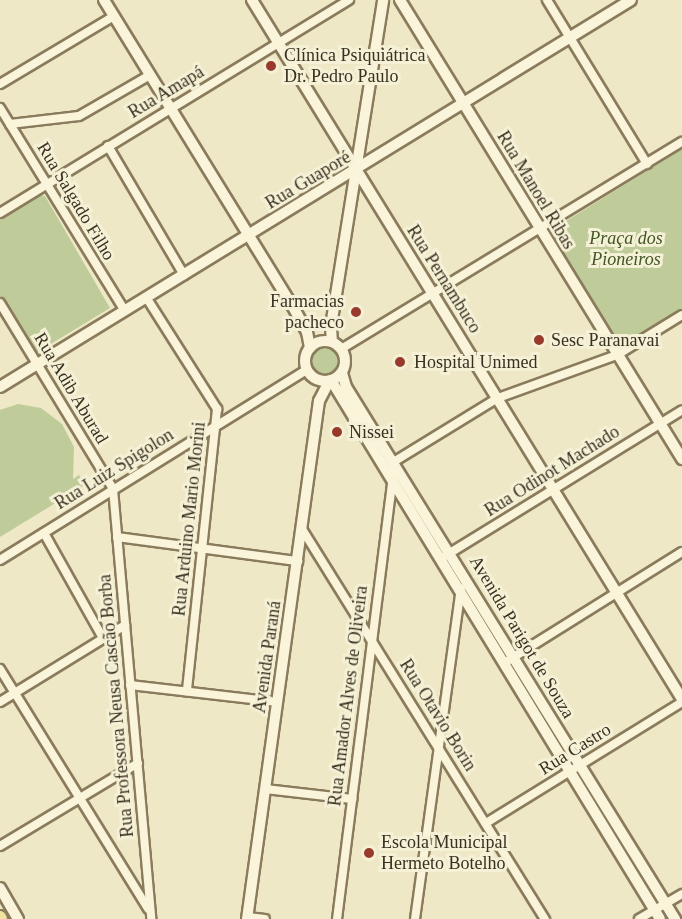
<!DOCTYPE html>
<meta charset="utf-8">
<style>
body{margin:0}
#map{position:relative;width:682px;height:919px;overflow:hidden;background:#eee8c6;font-family:"Times New Roman",serif}
div>[style]{position:absolute}
[style*='--x']{left:calc(var(--x)*1px);top:calc(var(--y)*1px);width:calc(var(--w)*1px);rotate:calc(var(--a)*1deg)}
.green>*{inset:0;background:#bfcc9a}
.round{border-radius:50%}
.roads{filter:drop-shadow(2px 0 #8a7b5c) drop-shadow(-2px 0 #8a7b5c) drop-shadow(0 2px #8a7b5c) drop-shadow(0 -2px #8a7b5c)}
.minor>*{height:8px;margin:-4px;padding:0 4px;transform-origin:4px;border-radius:4px;background:#f9f4da}
.tertiary>*{height:10px;margin:-5px;padding:0 5px;transform-origin:5px;border-radius:5px;background:#f9f4da}
.tertiary>.ring{margin:-5px;padding:0;box-sizing:content-box;background:none;border:10px solid #f9f4da;border-radius:50%}
.primary>*{height:12px;margin:-6px;padding:0 6px;transform-origin:6px;border-radius:6px;background:#f0e39f}
.dots>*{width:16px;height:16px;translate:-50% -50%;box-sizing:border-box;border:3px solid #f5f1d6;border-radius:50%}
span{translate:-50% -50%;white-space:nowrap;text-align:center;line-height:1.15;-webkit-text-stroke:6px #f5f1d6;paint-order:stroke}
.poi-label{font-size:18px;color:#3a3020}
.left{translate:0 -50%;text-align:left}
.right{translate:-100% -50%;text-align:right}
.street-label{font-size:18px;color:#3a3020}
.park-label{font-size:18px;color:#435626;font-style:italic}
</style>
<div id="map">
<div class="green">
<div style="clip-path:polygon(682px 149px,682px 311px,621px 346px,550px 231px)"></div>
<div style="clip-path:polygon(35px 195px,45px 196px,110px 308px,36px 353px,0 295px,0 216px)"></div>
<div class="round" style="left:310px;top:346px;width:30px;height:30px"></div>
<div style="clip-path:polygon(18px 404px,41px 408px,62px 424px,74px 447px,73px 479px,79px 475px,85px 485px,0 537px,0 410px)"></div>
</div>
<div class="roads">
<div class="minor">
<div style="--x:547;--y:0;--w:192;--a:58.6"></div>
<div style="--x:0;--y:84;--w:133;--a:-30.8"></div>
<div style="--x:0;--y:108;--w:238;--a:58.4"></div>
<div style="--x:10;--y:124;--w:69;--a:-6.6"></div>
<div style="--x:79;--y:116;--w:82;--a:-30"></div>
<div style="--x:108;--y:146;--w:150;--a:59.5"></div>
<div style="--x:0;--y:213;--w:409;--a:-31.4"></div>
<div style="--x:146;--y:297;--w:133;--a:57.6"></div>
<div style="--x:217;--y:409;--w:284;--a:96.1"></div>
<div style="--x:0;--y:303;--w:218;--a:58.7"></div>
<div style="--x:113;--y:489;--w:432;--a:84.9"></div>
<div style="--x:341;--y:349;--w:399;--a:-31.3"></div>
<div style="--x:302;--y:529;--w:460;--a:58.1"></div>
<div style="--x:44;--y:533;--w:120;--a:60.7"></div>
<div style="--x:117;--y:537;--w:183;--a:7.6"></div>
<div style="--x:445;--y:556;--w:278;--a:-31.6"></div>
<div style="--x:0;--y:560;--w:361;--a:-31.8"></div>
<div style="--x:509;--y:660;--w:204;--a:-32"></div>
<div style="--x:0;--y:669;--w:282;--a:58.3"></div>
<div style="--x:130;--y:685;--w:147;--a:6.6"></div>
<div style="--x:0;--y:702;--w:147;--a:-31.6"></div>
<div style="--x:265;--y:789;--w:88;--a:6.6"></div>
<div style="--x:486;--y:823;--w:230;--a:-31.7"></div>
<div style="--x:0;--y:846;--w:161;--a:-31"></div>
<div style="--x:248;--y:917;--w:17;--a:7"></div>
<div style="--x:337;--y:919;--w:462;--a:-82.8"></div>
<div style="--x:395;--y:461;--w:121;--a:-31.5"></div>
<div style="--x:498;--y:398;--w:127;--a:-19.9"></div>
<div style="--x:617;--y:355;--w:76;--a:-31.6"></div>
<div style="--x:415;--y:919;--w:334;--a:-82.1"></div>
<div style="--x:639;--y:919;--w:50;--a:-30.2"></div>
</div>
<div class="tertiary">
<div style="--x:104;--y:0;--w:358;--a:58.4"></div>
<div style="--x:292;--y:305;--w:31;--a:61"></div>
<div style="--x:307;--y:332;--w:16;--a:79"></div>
<div style="--x:252;--y:0;--w:821;--a:58.4"></div>
<div style="--x:400;--y:0;--w:539;--a:58.43"></div>
<div class="ring" style="left:305px;top:341px;width:30px;height:30px"></div>
<div style="--x:332;--y:342;--w:16;--a:-94"></div>
<div style="--x:331;--y:326;--w:330;--a:-80.9"></div>
<div style="--x:342;--y:373;--w:15;--a:74"></div>
<div style="--x:346;--y:387;--w:626;--a:58.27"></div>
<div style="--x:331;--y:380;--w:631;--a:58.6"></div>
<div style="--x:0;--y:387;--w:740;--a:-31.52"></div>
<div style="--x:0;--y:888;--w:36;--a:60"></div>
<div style="--x:247;--y:919;--w:523;--a:-82.09"></div>
<div style="--x:319;--y:401;--w:22;--a:-63"></div>
</div>
<div class="primary">
<div style="--x:0;--y:917;--w:2;--a:63"></div>
</div>
</div>
<div class="dots">
<div style="left:271px;top:66px;background:#983b2c"></div>
<div style="left:356px;top:312px;background:#983b2c"></div>
<div style="left:539px;top:340px;background:#983b2c"></div>
<div style="left:400px;top:362px;background:#983b2c"></div>
<div style="left:337px;top:432px;background:#983b2c"></div>
<div style="left:369px;top:853px;background:#983b2c"></div>
</div>
<div class="poi-label">
<span class="left" style="left:284px;top:66px">Clínica Psiquiátrica<br>Dr. Pedro Paulo</span>
<span class="right" style="left:344px;top:312px">Farmacias<br>pacheco</span>
<span class="left" style="left:551px;top:340px">Sesc Paranavai</span>
<span class="left" style="left:414px;top:362px">Hospital Unimed</span>
<span class="left" style="left:349px;top:432px">Nissei</span>
<span class="left" style="left:381px;top:853px">Escola Municipal<br>Hermeto Botelho</span>
</div>
<div class="street-label">
<span style="left:166px;top:92px;rotate:-31deg">Rua Amapá</span>
<span style="left:308px;top:180px;rotate:-31deg">Rua Guaporé</span>
<span style="left:536px;top:190px;rotate:59deg">Rua Manoel Ribas</span>
<span style="left:76px;top:201px;rotate:59deg">Rua Salgado Filho</span>
<span style="left:444px;top:279px;rotate:58deg">Rua Pernambuco</span>
<span style="left:71px;top:388px;rotate:59deg">Rua Adib Aburad</span>
<span style="left:114px;top:469px;rotate:-32deg">Rua Luiz Spigolon</span>
<span style="left:552px;top:471px;rotate:-32deg">Rua Odinot Machado</span>
<span style="left:189px;top:519px;rotate:-84deg">Rua Arduino Mario Morini</span>
<span style="left:522px;top:637px;rotate:59deg">Avenida Parigot de Souza</span>
<span style="left:267px;top:657px;rotate:-82deg">Avenida Paraná</span>
<span style="left:348px;top:696px;rotate:-83deg">Rua Amador Alves de Oliveira</span>
<span style="left:116px;top:706px;rotate:-95deg">Rua Professora Neusa Cascão Borba</span>
<span style="left:438px;top:715px;rotate:58deg">Rua Otavio Borin</span>
<span style="left:575px;top:749px;rotate:-32deg">Rua Castro</span>
</div>
<div class="park-label">
<span style="left:626px;top:249px">Praça dos<br>Pioneiros</span>
</div>
</div>
